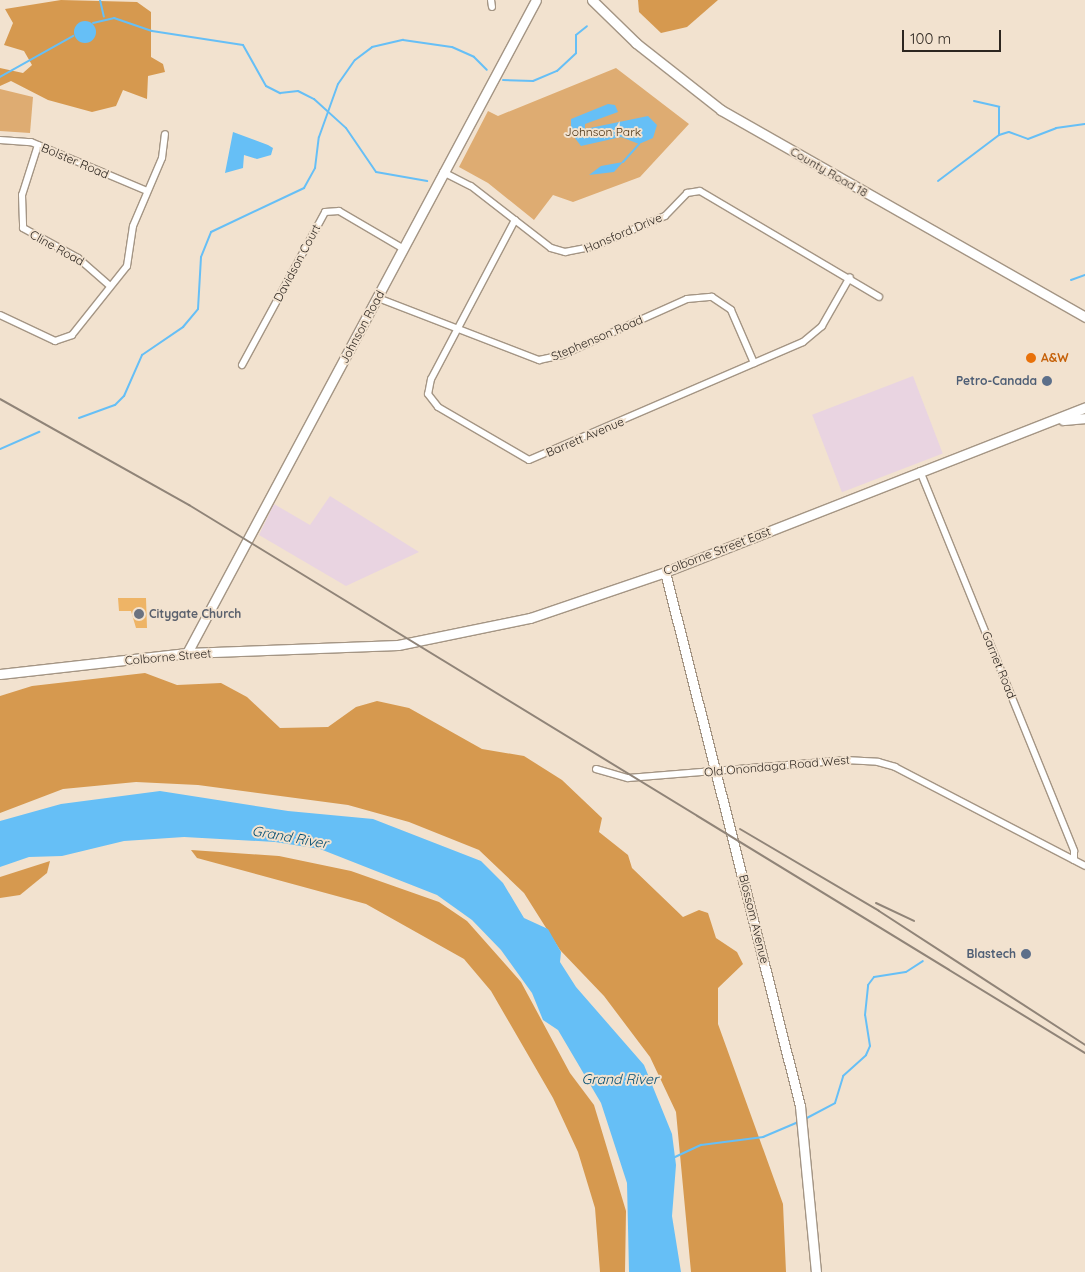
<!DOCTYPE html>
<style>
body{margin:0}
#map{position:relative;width:1085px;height:1272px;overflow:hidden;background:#f2e2cf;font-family:Quicksand,sans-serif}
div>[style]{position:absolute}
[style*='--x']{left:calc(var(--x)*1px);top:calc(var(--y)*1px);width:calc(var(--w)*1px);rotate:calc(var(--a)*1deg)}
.commercial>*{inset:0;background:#e9d4e1;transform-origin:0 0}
.green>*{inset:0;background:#deac72}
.forest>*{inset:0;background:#d6994f}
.water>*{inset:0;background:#66bff6}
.round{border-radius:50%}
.stream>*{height:2px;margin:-1px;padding:0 1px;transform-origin:1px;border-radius:1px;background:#66bff6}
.building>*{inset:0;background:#eeb466}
.roads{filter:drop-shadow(1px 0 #a49584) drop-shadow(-1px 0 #a49584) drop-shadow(0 1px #a49584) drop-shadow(0 -1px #a49584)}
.street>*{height:6px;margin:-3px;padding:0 3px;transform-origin:3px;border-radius:3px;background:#fff}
.secondary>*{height:9px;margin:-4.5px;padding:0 4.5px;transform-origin:4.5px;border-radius:4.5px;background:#fff}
.rail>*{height:2px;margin:-1px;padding:0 1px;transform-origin:1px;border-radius:1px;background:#908478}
.dots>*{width:14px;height:14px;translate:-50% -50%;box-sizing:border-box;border:2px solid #f2e2cf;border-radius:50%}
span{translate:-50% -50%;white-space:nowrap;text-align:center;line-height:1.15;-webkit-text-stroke:4px #f2e2cf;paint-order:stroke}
.park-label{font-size:12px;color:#4c3313}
.street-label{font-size:12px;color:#2d2620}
.food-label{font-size:12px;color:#c56008;font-weight:700}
.left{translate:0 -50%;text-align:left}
.service-label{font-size:12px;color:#4e5e75;font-weight:700}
.right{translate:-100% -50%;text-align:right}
.worship-label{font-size:12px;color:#5b616d;font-weight:700}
.water-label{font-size:14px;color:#034e72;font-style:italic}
.scale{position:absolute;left:902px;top:30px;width:99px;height:22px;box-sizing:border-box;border:2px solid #2d2620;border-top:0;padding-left:6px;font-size:15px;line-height:18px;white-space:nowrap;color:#2d2620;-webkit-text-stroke:4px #f2e2cf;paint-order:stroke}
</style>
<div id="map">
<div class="commercial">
<div style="left:913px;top:376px;width:83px;height:108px;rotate:69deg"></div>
<div style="clip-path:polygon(330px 496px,419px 552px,346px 586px,259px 535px,274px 504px,310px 525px)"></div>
</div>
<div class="green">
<div style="clip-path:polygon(616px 68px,689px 124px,640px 177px,573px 202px,553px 195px,534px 220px,488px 183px,459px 167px,488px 111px,498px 116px)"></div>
<div style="clip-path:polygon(0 89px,33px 97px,30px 133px,0 131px)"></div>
</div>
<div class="forest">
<div style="clip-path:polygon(61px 0,137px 2px,151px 12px,151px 57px,163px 64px,165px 72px,148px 76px,147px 99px,123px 90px,116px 106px,92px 112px,48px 100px,11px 81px,0 86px,0 68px,23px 73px,32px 65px,24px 51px,4px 45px,13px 23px,5px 9px)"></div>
<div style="clip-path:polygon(638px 0,718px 0,687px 27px,661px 33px,639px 12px)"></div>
<div style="clip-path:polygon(145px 673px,177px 685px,221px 683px,247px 697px,280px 728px,328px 727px,356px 707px,377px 701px,409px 708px,482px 749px,524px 756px,562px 780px,602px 818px,599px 832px,628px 855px,632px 868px,683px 917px,699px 910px,708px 913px,716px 938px,737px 952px,743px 964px,718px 988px,718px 1024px,783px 1204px,786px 1272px,691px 1272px,676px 1112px,650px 1057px,604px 996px,560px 950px,524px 893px,479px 850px,409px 822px,348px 805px,198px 785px,136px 782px,63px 789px,0 813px,0 696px,32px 686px)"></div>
<div style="clip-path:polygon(191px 850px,279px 856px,351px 871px,439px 902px,467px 921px,521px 982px,570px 1073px,594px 1105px,626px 1211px,625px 1272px,600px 1272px,595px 1208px,578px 1152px,553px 1098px,491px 991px,464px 959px,366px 904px,197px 858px)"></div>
<div style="clip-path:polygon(50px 861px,47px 873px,20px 895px,0 898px,0 877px)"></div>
</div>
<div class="water">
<div class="round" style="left:74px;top:21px;width:22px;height:22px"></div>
<div style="clip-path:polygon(608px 104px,615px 105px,618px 112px,585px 124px,585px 129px,648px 116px,657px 125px,653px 138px,639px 144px,621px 137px,581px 146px,571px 133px,571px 119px)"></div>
<div style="clip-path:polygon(233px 132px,268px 145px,273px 148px,271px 155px,257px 159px,244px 155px,243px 168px,225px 173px)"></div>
<div style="clip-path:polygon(623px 162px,614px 172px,589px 175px,601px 166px)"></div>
<div style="clip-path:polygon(160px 791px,288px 811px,373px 819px,481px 861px,503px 883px,524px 918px,548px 929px,561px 952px,560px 962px,576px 987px,644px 1065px,672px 1134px,676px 1165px,672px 1216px,681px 1272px,629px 1272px,627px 1183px,601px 1103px,558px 1030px,543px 1020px,532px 993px,501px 950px,472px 920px,437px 895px,320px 849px,275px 842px,184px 837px,124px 841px,62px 856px,29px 857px,0 867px,0 821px,61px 804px)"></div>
</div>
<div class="stream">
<div style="--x:100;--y:0;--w:17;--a:77"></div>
<div style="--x:93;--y:23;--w:22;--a:-13"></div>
<div style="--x:114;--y:18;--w:40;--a:18.9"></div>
<div style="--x:152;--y:31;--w:92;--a:8.7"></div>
<div style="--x:243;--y:45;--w:47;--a:60.7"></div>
<div style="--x:266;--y:86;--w:16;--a:27"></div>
<div style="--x:280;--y:93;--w:18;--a:-6"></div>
<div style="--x:298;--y:91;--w:18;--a:27"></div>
<div style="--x:314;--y:99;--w:43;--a:42.2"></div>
<div style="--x:346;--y:128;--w:53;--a:55.7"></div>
<div style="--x:376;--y:172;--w:52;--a:10"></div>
<div style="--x:0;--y:77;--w:84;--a:-29.3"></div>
<div style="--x:503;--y:80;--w:30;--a:2"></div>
<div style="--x:533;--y:81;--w:26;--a:-23"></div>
<div style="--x:557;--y:71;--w:26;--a:-43"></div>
<div style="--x:576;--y:53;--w:18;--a:-90"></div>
<div style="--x:576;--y:35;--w:14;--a:-39"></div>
<div style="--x:974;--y:101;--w:26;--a:13"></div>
<div style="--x:999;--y:107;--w:28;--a:90"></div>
<div style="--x:623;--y:162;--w:24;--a:-48"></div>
<div style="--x:938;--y:181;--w:76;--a:-37"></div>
<div style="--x:999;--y:135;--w:10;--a:-17"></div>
<div style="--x:1009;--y:132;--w:20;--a:20"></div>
<div style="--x:1028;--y:139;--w:30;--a:-21"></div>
<div style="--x:1056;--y:128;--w:29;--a:-8"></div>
<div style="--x:1071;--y:280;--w:15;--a:-20"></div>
<div style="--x:79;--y:418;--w:38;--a:-20"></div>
<div style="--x:115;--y:405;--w:13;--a:-45"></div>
<div style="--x:124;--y:396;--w:45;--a:-66.3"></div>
<div style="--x:142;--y:355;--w:50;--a:-34.3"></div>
<div style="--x:183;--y:327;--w:23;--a:-50"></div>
<div style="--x:198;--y:309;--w:52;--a:-86.7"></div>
<div style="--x:201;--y:257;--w:27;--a:-68"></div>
<div style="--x:211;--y:232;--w:103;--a:-25.3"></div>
<div style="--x:304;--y:188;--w:23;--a:-61"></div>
<div style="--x:315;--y:168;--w:31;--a:-83"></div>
<div style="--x:319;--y:137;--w:56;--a:-70.3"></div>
<div style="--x:338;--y:84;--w:29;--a:-55"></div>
<div style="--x:355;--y:60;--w:21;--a:-37"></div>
<div style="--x:372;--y:47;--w:32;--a:-13"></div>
<div style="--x:403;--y:40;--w:49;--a:8.1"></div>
<div style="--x:452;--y:47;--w:24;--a:24"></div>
<div style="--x:474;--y:57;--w:18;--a:45"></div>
<div style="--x:0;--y:449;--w:43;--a:-23.6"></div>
<div style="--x:805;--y:1119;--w:34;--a:-28"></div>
<div style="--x:835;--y:1103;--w:28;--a:-73"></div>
<div style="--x:843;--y:1076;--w:31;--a:-42"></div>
<div style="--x:866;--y:1055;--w:10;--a:-66"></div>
<div style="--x:870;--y:1046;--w:31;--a:-99"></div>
<div style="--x:865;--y:1015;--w:30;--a:-84"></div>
<div style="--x:868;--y:985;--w:10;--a:-53"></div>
<div style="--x:874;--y:977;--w:32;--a:-9"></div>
<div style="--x:906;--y:972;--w:20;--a:-33"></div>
<div style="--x:675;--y:1157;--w:29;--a:-25"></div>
<div style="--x:701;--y:1145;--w:63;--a:-7.4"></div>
<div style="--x:763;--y:1137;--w:39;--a:-23"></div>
</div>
<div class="building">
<div style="clip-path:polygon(118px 598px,146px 598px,147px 628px,136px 628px,131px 611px,119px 611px)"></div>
</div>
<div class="roads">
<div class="street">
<div style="--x:491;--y:0;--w:7;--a:82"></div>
<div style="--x:0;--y:140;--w:31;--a:4"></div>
<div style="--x:31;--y:142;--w:126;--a:22.9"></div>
<div style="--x:38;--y:145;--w:52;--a:107.7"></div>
<div style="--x:22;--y:195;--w:33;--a:88"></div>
<div style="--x:23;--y:228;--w:63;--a:28.6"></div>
<div style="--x:78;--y:258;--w:41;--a:41.1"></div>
<div style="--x:443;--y:172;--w:31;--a:27"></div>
<div style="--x:471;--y:186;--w:101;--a:37.8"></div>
<div style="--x:551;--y:248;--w:15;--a:16"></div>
<div style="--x:565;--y:252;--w:31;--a:-11"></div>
<div style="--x:595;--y:246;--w:76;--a:-23.2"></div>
<div style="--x:665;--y:216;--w:32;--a:-46"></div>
<div style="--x:687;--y:193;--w:13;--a:-9"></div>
<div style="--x:700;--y:191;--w:208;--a:30.6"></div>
<div style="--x:515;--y:220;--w:180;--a:117.8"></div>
<div style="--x:431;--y:379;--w:15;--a:101"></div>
<div style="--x:428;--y:394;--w:16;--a:52"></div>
<div style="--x:438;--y:407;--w:105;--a:30.2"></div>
<div style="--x:529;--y:460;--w:298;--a:-23.3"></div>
<div style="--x:803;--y:342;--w:25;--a:-40"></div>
<div style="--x:822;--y:326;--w:56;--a:-60.3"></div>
<div style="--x:378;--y:298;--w:173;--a:21.1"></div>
<div style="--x:539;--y:360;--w:24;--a:-12"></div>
<div style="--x:562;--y:355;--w:137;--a:-24.1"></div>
<div style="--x:687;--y:299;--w:25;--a:-5"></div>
<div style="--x:712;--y:297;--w:23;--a:34"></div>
<div style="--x:731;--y:310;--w:58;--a:66.5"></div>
<div style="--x:0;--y:315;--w:61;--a:25.3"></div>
<div style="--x:55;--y:341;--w:18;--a:-19"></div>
<div style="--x:72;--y:335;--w:88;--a:-51.4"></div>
<div style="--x:127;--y:266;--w:40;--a:-81.5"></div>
<div style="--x:133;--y:226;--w:74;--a:-66.9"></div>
<div style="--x:162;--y:158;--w:24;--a:-83"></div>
<div style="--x:242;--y:365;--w:174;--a:-61.5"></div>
<div style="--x:325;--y:212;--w:14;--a:-4"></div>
<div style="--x:339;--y:211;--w:73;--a:30.4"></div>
<div style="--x:920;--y:471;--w:410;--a:67.9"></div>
<div style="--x:1074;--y:851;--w:9;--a:90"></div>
<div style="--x:596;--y:769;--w:33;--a:16"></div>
<div style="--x:628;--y:778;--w:218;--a:-4.7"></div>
<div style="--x:845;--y:760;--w:33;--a:3"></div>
<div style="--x:878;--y:762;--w:18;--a:16"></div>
<div style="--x:895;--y:767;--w:214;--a:27.5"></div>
</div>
<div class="secondary">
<div style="--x:592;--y:0;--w:62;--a:44.3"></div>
<div style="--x:636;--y:43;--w:108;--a:38.2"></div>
<div style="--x:721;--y:110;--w:419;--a:29.6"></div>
<div style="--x:1063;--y:420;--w:22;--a:-5"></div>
<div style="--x:665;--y:572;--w:551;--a:75.81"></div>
<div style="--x:800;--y:1106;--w:167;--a:84.5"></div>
<div style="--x:187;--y:653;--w:740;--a:-61.88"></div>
<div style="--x:0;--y:674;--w:188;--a:-6.4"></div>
<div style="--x:187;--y:653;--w:211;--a:-2.2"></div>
<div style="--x:398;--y:645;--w:135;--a:-11.6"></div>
<div style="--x:530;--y:618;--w:143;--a:-18.8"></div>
<div style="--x:665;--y:572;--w:451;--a:-21.4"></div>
</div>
</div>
<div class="rail">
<div style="--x:0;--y:399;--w:217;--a:29.3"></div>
<div style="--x:189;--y:505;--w:1050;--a:31.45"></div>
<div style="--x:740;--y:829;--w:161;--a:30.5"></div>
<div style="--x:879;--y:911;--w:246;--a:33"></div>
<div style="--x:876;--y:903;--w:42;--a:25.3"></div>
</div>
<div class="dots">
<div style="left:1031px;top:358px;background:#e8710a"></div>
<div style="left:1047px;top:381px;background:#5c6f8a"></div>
<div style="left:139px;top:614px;background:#6b7280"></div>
<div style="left:1026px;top:954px;background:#5c6f8a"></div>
</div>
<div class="park-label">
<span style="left:603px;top:132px">Johnson Park</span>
</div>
<div class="street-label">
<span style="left:75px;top:161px;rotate:23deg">Bolster Road</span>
<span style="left:829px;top:172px;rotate:30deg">County Road 18</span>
<span style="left:623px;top:233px;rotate:-23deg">Hansford Drive</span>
<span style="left:57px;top:248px;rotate:29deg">Cline Road</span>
<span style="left:297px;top:263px;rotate:-62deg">Davidson Court</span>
<span style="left:362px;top:327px;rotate:-62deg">Johnson Road</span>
<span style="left:597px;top:338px;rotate:-23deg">Stephenson Road</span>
<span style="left:585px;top:437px;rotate:-23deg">Barrett Avenue</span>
<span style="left:717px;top:551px;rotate:-21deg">Colborne Street East</span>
<span style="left:168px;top:657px;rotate:-5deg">Colborne Street</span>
<span style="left:999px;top:665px;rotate:68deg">Garnet Road</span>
<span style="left:777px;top:766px;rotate:-5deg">Old Onondaga Road West</span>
<span style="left:754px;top:919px;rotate:76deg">Blossom Avenue</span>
</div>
<div class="food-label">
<span class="left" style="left:1041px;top:358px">A&amp;W</span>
</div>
<div class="service-label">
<span class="right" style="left:1037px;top:381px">Petro-Canada</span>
<span class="right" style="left:1016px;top:954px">Blastech</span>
</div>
<div class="worship-label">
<span class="left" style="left:149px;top:614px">Citygate Church</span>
</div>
<div class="water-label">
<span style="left:290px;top:837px;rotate:10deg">Grand River</span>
<span style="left:620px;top:1079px">Grand River</span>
</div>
<div class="scale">100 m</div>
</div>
